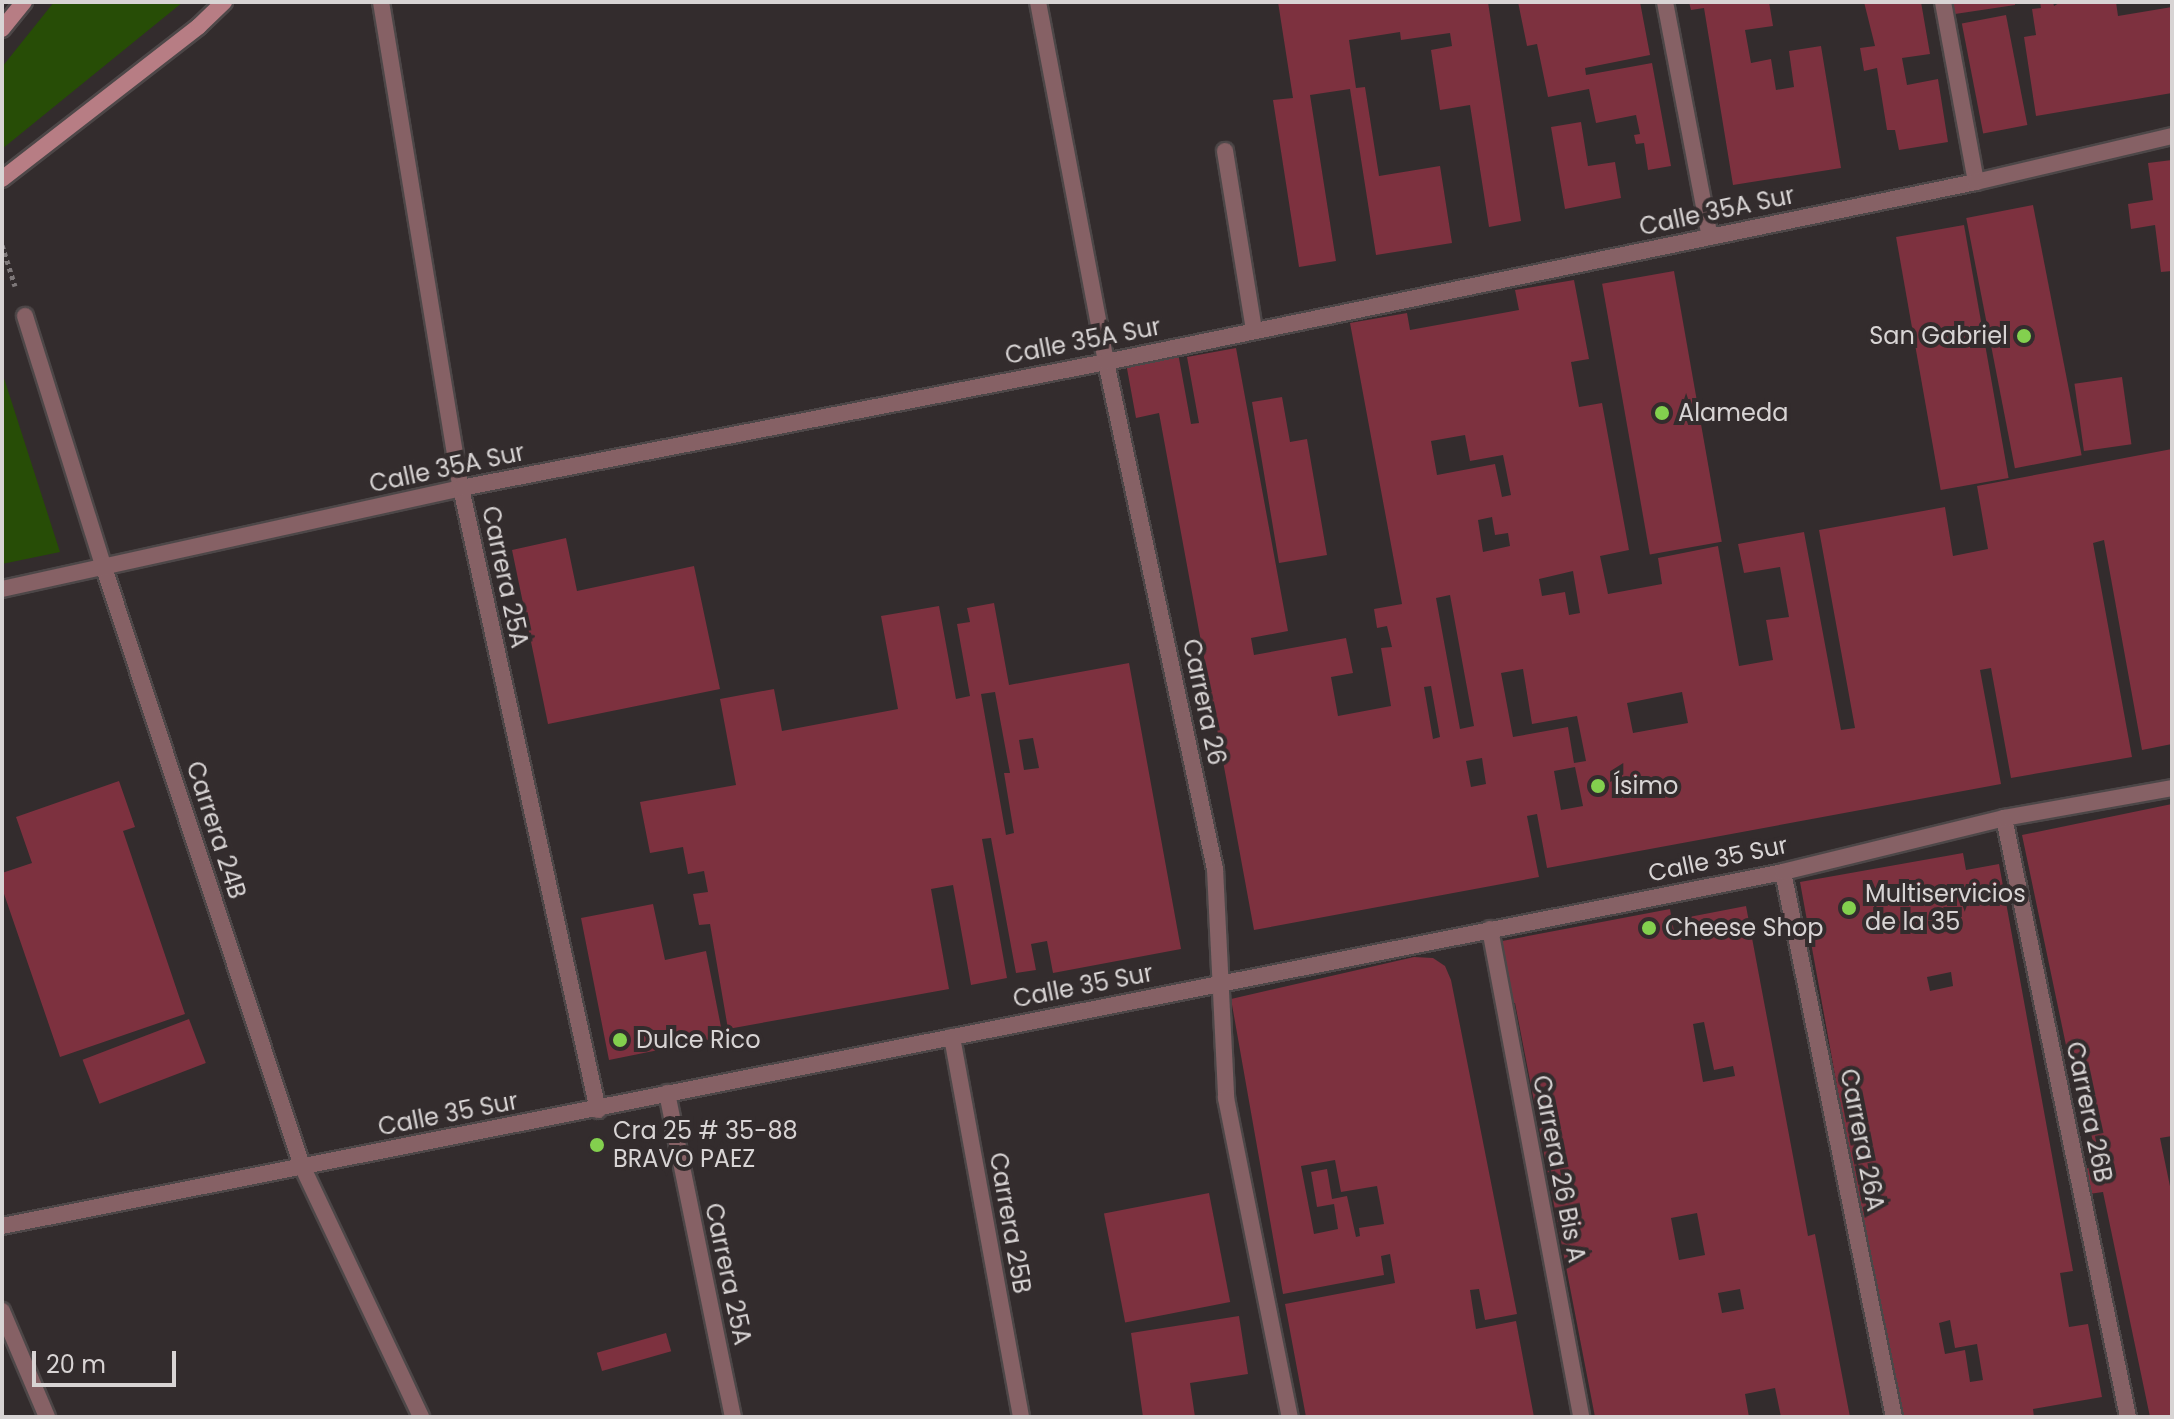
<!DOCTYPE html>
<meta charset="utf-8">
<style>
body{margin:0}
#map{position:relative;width:2174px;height:1419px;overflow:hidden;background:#332c2d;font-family:Poppins,sans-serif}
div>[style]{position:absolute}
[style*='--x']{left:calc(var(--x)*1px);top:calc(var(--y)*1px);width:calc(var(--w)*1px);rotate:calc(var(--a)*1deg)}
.green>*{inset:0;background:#274d06}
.building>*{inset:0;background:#7d313f;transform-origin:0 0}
.path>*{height:5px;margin-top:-2.5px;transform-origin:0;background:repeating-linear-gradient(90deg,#7d7778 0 4px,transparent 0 8px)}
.roads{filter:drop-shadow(2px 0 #4d4748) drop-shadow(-2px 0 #4d4748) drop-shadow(0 2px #4d4748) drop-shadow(0 -2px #4d4748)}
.service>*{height:16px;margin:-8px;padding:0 8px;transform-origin:8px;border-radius:8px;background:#866165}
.minor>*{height:16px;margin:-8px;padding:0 8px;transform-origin:8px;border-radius:8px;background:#866165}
.tertiary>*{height:16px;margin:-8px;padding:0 8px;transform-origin:8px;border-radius:8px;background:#866165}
.secondary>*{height:16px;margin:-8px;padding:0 8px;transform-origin:8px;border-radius:8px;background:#b77d84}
.dots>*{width:22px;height:22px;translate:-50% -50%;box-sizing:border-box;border:4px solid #332c2d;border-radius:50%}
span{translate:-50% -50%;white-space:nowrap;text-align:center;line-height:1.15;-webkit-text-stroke:8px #332c2d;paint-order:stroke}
.street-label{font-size:24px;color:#d8d4d4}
.poi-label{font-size:24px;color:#d8d4d4}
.right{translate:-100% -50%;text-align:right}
.left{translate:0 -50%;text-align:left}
.frame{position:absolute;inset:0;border:4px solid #d8d4d4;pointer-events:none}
.scale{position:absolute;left:32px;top:1351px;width:144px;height:36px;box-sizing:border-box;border:4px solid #d8d4d4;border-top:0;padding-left:10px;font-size:24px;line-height:28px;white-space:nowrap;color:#d8d4d4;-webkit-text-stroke:6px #332c2d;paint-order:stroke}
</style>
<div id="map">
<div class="green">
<div style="clip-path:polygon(54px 2px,183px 2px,2px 149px,2px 67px)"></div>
<div style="clip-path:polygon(2px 372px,60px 552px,2px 564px)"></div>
</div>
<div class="building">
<div style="clip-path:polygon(1278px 2px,1488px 2px,1521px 221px,1489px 227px,1470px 105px,1440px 110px,1431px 50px,1452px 46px,1450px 33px,1401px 40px,1400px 32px,1349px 40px,1356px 88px,1365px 87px,1379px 176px,1440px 166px,1452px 243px,1376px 255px,1350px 89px,1310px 95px,1336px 261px,1299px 267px,1273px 100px,1293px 98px)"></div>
<div style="clip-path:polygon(1518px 2px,1640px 2px,1650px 55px,1585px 68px,1586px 75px,1652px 63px,1671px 166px,1648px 170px,1644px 143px,1636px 144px,1634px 135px,1640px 134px,1636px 115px,1596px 123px,1589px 89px,1548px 97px,1537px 44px,1527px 46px)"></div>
<div style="clip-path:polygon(1689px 2px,1769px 2px,1773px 26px,1745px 30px,1751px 63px,1771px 59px,1776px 90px,1794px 87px,1789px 51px,1821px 46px,1841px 168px,1733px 185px,1704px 8px,1691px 10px)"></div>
<div style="clip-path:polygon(1864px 2px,1921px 2px,1930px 54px,1902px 58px,1907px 85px,1938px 79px,1948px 142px,1899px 150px,1895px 130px,1887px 130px,1877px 68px,1864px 71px,1860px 48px,1875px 46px)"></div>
<div style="clip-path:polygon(1953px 2px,2015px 2px,2015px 5px,1955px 14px)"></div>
<div style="clip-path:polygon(2040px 2px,2053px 2px,2054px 6px,2061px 2px,2116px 2px,2118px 16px,2172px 7px,2172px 93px,2036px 116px,2024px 37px,2036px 35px,2032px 9px,2041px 8px)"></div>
<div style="left:2006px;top:15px;width:112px;height:45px;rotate:79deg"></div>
<div style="clip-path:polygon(1581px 122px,1588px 166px,1615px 162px,1621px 198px,1565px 209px,1551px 127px)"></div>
<div style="clip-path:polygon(2172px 160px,2172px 271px,2161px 272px,2155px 225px,2131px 229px,2128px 204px,2153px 200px,2148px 163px)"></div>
<div style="left:2033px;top:205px;width:255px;height:68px;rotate:79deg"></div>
<div style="left:1964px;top:225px;width:257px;height:69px;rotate:80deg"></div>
<div style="left:1674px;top:271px;width:275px;height:73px;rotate:80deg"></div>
<div style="clip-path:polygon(evenodd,1574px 280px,1589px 359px,1571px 362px,1579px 407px,1602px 403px,1629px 550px,1600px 556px,1608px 594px,1662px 584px,1658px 558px,1718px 546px,1739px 666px,1773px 660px,1766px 620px,1789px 617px,1780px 567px,1744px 573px,1738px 544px,1804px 532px,1841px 730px,1855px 728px,1819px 530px,1945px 507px,1953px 556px,1988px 549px,1977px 486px,2172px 449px,2172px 744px,2142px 750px,2104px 540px,2093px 543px,2132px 757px,2011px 778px,1991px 668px,1980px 670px,2001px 784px,1547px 868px,1537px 814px,1527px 816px,1539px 877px,1254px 930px,1159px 413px,1136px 418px,1126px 363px,1178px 353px,1191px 424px,1199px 423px,1187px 357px,1236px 348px,1288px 631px,1251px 638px,1254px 655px,1346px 638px,1353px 673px,1331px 677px,1338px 716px,1391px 706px,1381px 648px,1392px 647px,1387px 626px,1377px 628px,1374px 609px,1402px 604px,1350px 323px,1407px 313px,1410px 330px,1519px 310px,1515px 290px,1574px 280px,1465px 435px,1470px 461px,1503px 455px,1511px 495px,1502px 497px,1495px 464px,1437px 475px,1431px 441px,1465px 435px,1574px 280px,1492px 517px,1495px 535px,1508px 533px,1510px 546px,1483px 552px,1478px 520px,1492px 517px,1574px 280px,1573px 571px,1580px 613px,1569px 615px,1565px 592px,1542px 596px,1539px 579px,1573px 571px,1574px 280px,1450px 595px,1474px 726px,1460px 729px,1436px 598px,1450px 595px,1574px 280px,1523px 669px,1532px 724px,1577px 716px,1586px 761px,1574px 763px,1568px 727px,1513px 737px,1501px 673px,1523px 669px,1574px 280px,1431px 686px,1440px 737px,1433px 739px,1424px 687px,1431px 686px,1574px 280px,1682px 692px,1688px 723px,1633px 733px,1627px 703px,1682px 692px,1574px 280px,1482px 758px,1486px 784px,1471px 787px,1466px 761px,1482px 758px,1574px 280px,1575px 767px,1583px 806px,1561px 810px,1554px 771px,1575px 767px)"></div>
<div style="left:2122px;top:377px;width:68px;height:48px;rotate:82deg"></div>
<div style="clip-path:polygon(1282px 397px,1290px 442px,1307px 439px,1327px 555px,1279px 563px,1252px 402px)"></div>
<div style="clip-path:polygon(566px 538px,577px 591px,694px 566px,720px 689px,548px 724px,512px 550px)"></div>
<div style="clip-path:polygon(evenodd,994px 603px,1009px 685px,1129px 663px,1181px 949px,1053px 973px,1047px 941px,1031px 944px,1036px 970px,1016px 973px,991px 838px,982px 839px,1007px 978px,971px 985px,953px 885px,931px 889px,949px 989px,728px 1029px,710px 924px,699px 925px,693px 894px,708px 892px,704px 871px,688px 874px,683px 847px,650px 853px,640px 802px,736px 785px,720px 699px,774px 689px,782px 731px,898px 709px,881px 616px,939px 606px,956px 699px,970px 696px,957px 624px,970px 622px,967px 608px,994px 603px,995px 692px,1010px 773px,1004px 773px,1014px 833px,1006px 835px,981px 694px,995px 692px,994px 603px,1033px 738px,1039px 768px,1024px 770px,1019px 740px,1033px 738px)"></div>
<div style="clip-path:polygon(119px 781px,135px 827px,123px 831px,185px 1014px,60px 1057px,2px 888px,2px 873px,32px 863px,16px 817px)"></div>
<div style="clip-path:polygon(2172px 804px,2172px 1136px,2160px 1138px,2172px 1196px,2172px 1417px,2150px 1417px,2103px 1192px,2089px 1194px,2084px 1169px,2098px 1166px,2097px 1160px,2072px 1049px,2067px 1050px,2022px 835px)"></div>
<div style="clip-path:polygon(evenodd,1963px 853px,1966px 870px,1999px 864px,2073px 1271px,2060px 1273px,2069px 1327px,2088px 1324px,2102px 1397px,2033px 1409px,2034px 1417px,1897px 1417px,1800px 882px,1963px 853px,1951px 972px,1953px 986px,1930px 991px,1927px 977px,1951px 972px,1963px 853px,1950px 1320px,1955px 1348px,1977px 1344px,1983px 1380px,1970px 1382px,1965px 1350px,1945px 1354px,1939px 1323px,1950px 1320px)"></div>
<div style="clip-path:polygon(653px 904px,665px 960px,706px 951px,723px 1037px,609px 1060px,581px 918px)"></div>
<div style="clip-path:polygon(evenodd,1746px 906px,1808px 1236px,1815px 1234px,1850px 1417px,1781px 1417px,1775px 1388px,1745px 1394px,1749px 1417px,1595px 1417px,1515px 1003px,1509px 1004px,1497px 942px,1670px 909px,1675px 937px,1693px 934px,1689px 917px,1746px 906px,1704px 1022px,1714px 1070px,1733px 1066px,1735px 1076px,1703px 1082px,1693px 1024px,1704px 1022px,1746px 906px,1697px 1213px,1705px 1255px,1679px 1260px,1671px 1218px,1697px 1213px,1746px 906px,1740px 1289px,1744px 1309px,1722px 1313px,1718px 1293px,1740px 1289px)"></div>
<div style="clip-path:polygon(evenodd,1414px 957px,1433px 958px,1445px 966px,1451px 980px,1517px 1314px,1485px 1320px,1479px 1289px,1470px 1290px,1476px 1329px,1516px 1321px,1534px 1417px,1306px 1417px,1285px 1304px,1395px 1283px,1390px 1254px,1381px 1256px,1384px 1275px,1283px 1294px,1231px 999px,1414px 957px,1335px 1160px,1341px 1192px,1377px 1186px,1384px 1224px,1359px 1228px,1360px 1236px,1356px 1237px,1347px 1196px,1332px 1199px,1327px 1169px,1311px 1172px,1317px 1207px,1334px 1204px,1338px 1229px,1314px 1234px,1301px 1166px,1335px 1160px)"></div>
<div style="left:189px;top:1019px;width:47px;height:114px;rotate:69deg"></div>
<div style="left:1209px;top:1193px;width:111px;height:107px;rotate:79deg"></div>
<div style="clip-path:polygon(1239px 1316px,1248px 1374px,1190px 1383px,1195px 1417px,1143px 1417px,1131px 1333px)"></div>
<div style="left:666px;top:1333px;width:19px;height:72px;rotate:74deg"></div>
</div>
<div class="path">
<div style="--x:2;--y:245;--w:43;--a:72.4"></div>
</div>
<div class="roads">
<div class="service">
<div style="--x:1225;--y:151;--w:182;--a:80.8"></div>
</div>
<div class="minor">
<div style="--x:381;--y:2;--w:493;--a:80.7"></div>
<div style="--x:461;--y:488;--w:637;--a:77.58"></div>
<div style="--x:1038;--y:2;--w:366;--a:79.3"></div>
<div style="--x:1106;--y:362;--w:519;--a:77.87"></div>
<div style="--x:1215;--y:869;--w:229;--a:87.2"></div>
<div style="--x:1226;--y:1098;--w:325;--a:78.7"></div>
<div style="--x:1665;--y:2;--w:239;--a:79.2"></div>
<div style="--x:1943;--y:2;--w:183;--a:79.6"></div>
<div style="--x:25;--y:316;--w:264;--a:72.6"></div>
<div style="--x:104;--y:568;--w:630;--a:71.68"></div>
<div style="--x:302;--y:1166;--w:278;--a:64.6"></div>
<div style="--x:1783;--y:872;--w:556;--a:78.49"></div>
<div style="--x:1490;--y:929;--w:496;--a:79.4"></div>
<div style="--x:952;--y:1037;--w:386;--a:79.7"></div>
<div style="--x:667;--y:1093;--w:331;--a:78.5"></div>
<div style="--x:2;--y:1311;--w:115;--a:67"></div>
</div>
<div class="tertiary">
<div style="--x:2;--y:589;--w:470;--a:-12.4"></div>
<div style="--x:461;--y:488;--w:657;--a:-11.05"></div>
<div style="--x:1106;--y:362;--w:888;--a:-11.69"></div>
<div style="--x:1976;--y:182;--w:201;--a:-13.2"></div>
<div style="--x:2004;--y:818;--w:612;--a:78.3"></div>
<div style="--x:2;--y:1226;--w:1816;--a:-11.24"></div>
<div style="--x:1783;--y:872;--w:228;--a:-13.7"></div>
<div style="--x:2004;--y:818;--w:171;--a:-10.1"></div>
</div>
<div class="secondary">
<div style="--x:2;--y:29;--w:35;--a:-51"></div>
<div style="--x:2;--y:179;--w:249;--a:-37.8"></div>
<div style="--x:199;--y:26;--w:35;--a:-44"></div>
</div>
</div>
<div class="dots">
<div style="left:2024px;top:336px;background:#83d04e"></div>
<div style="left:1662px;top:413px;background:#83d04e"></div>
<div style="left:1598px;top:786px;background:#83d04e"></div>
<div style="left:1849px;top:908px;background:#83d04e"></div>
<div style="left:1649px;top:928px;background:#83d04e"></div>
<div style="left:620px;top:1040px;background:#83d04e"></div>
<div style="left:597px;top:1145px;background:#83d04e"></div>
</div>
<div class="street-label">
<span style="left:1717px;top:211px;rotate:-12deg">Calle 35A Sur</span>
<span style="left:1083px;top:341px;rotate:-11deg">Calle 35A Sur</span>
<span style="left:447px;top:468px;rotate:-12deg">Calle 35A Sur</span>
<span style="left:505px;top:577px;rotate:78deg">Carrera 25A</span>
<span style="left:1204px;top:702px;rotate:78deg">Carrera 26</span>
<span style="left:216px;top:830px;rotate:72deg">Carrera 24B</span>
<span style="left:1718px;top:859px;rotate:-12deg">Calle 35 Sur</span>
<span style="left:1083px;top:986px;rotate:-11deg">Calle 35 Sur</span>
<span style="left:2089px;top:1112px;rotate:78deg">Carrera 26B</span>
<span style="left:448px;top:1114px;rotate:-11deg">Calle 35 Sur</span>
<span style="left:1862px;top:1140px;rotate:79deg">Carrera 26A</span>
<span style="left:1559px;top:1169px;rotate:79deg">Carrera 26 Bis A</span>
<span style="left:1010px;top:1223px;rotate:80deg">Carrera 25B</span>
<span style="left:728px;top:1274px;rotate:78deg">Carrera 25A</span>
</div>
<div class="poi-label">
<span class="right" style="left:2008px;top:336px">San Gabriel</span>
<span class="left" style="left:1678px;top:413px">Alameda</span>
<span class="left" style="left:1614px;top:786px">Ísimo</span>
<span class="left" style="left:1865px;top:908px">Multiservicios<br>de la 35</span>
<span class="left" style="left:1665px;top:928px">Cheese Shop</span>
<span class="left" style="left:636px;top:1040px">Dulce Rico</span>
<span class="left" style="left:613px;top:1145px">Cra 25 # 35-88<br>BRAVO PAEZ</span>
</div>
<div class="frame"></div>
<div class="scale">20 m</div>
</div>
